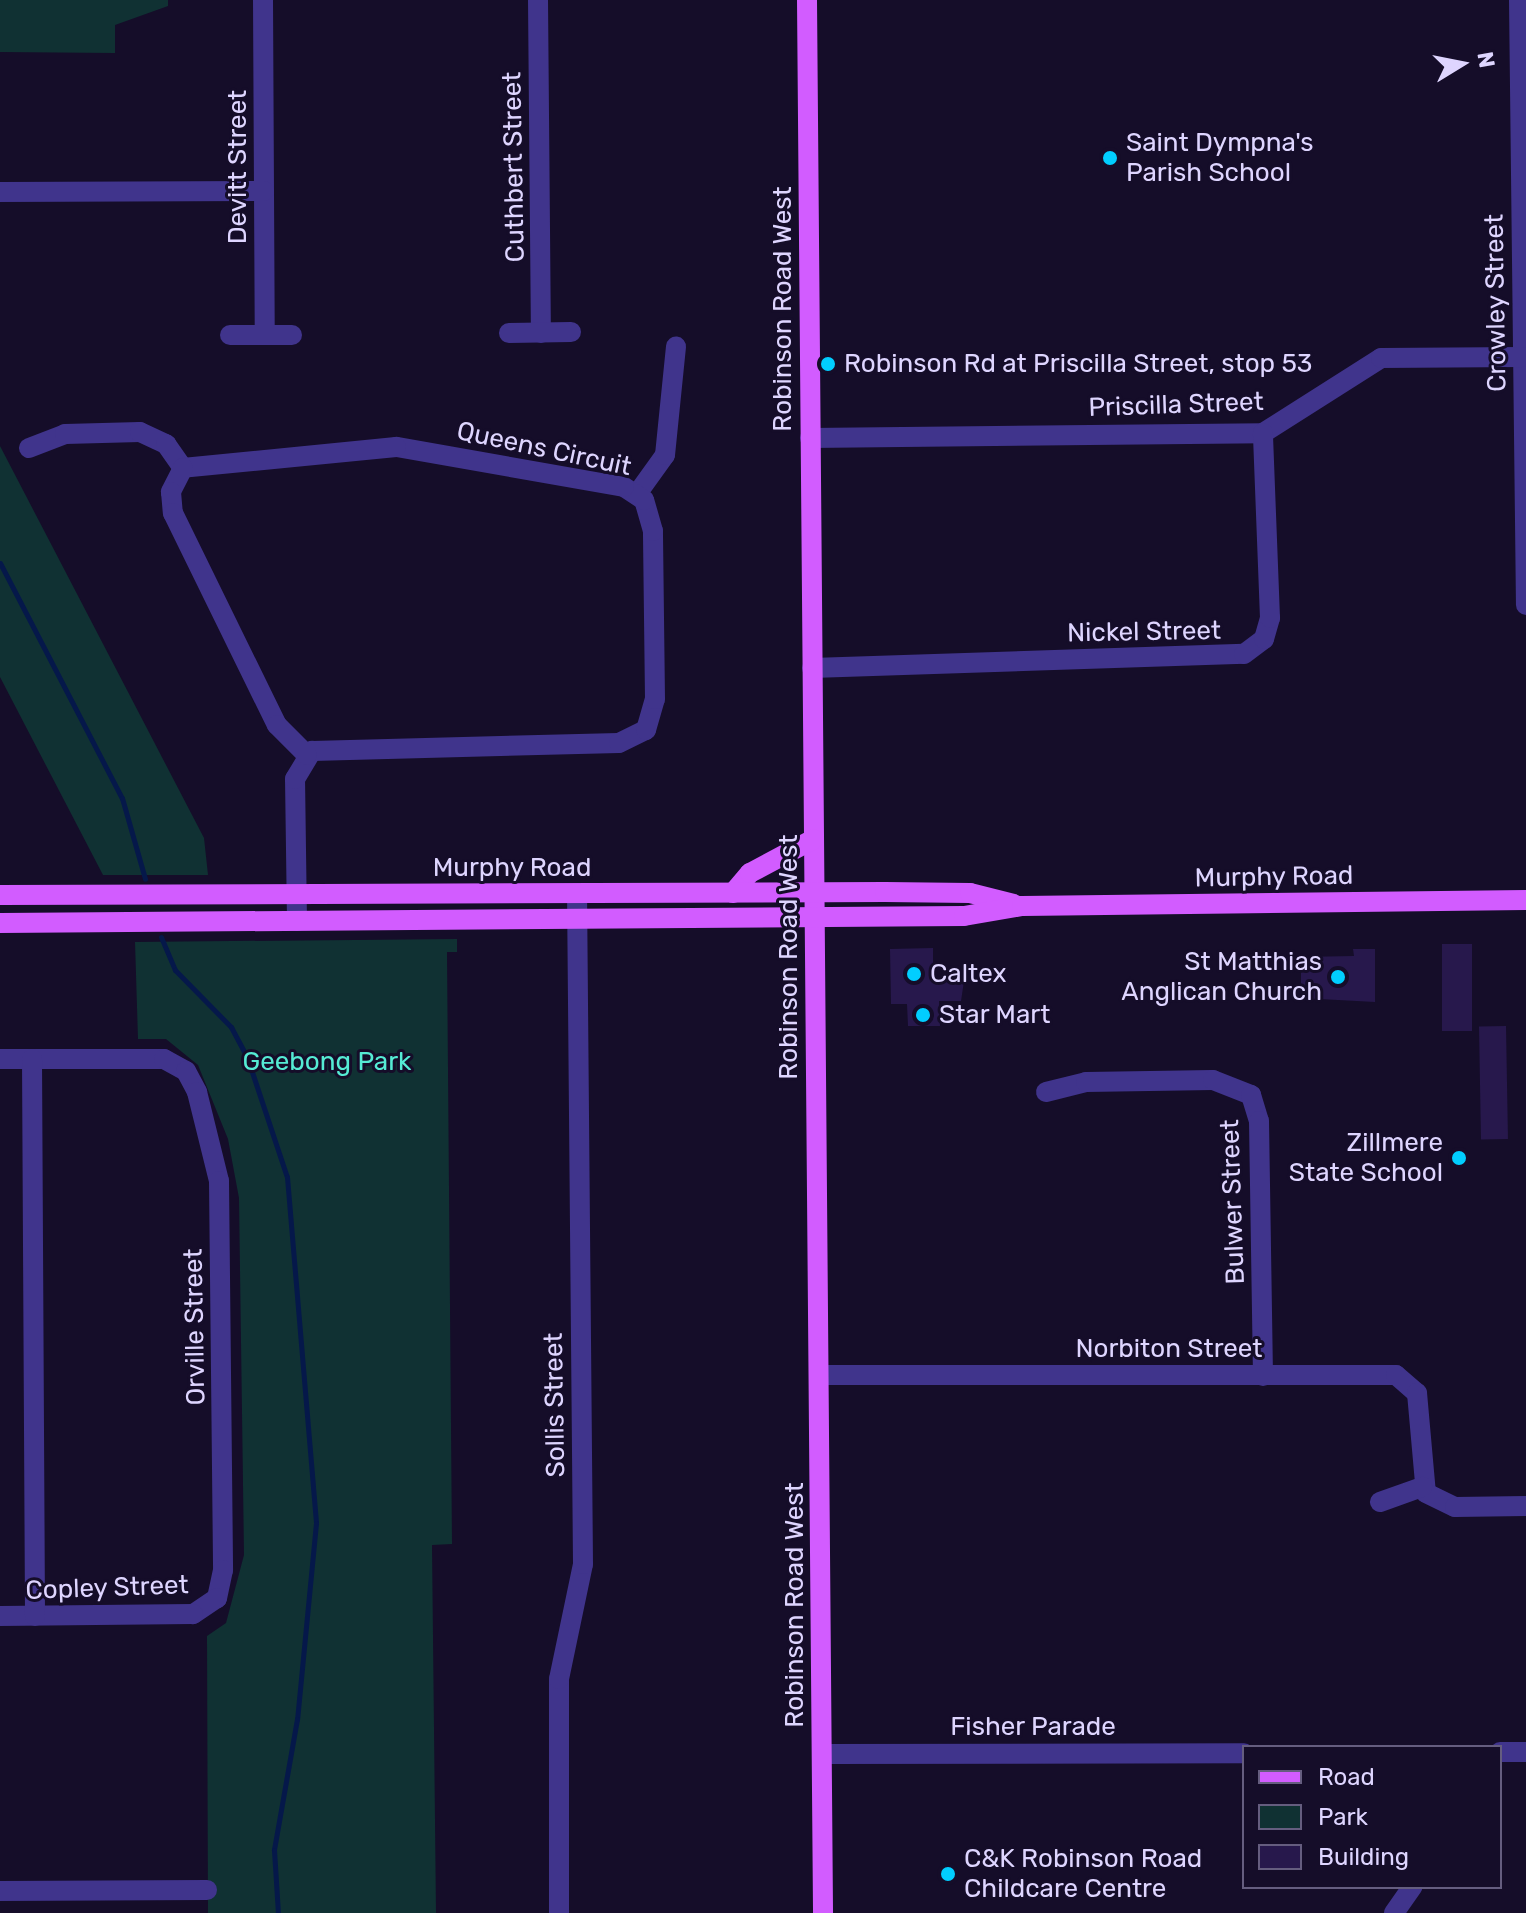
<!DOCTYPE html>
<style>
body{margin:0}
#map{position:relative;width:1526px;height:1913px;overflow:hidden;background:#150d29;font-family:Rubik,sans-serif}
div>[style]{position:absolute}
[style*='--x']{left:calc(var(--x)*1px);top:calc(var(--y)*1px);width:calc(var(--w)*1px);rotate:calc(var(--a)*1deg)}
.green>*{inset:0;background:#103133}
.stream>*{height:5px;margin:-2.5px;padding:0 2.5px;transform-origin:2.5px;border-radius:2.5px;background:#05184a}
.building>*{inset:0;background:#27184c;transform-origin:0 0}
.minor>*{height:20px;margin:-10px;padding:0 10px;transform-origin:10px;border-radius:10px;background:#40348c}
.major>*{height:20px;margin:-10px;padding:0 10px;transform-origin:10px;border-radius:10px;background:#d25cff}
.dots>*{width:22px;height:22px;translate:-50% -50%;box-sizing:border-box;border:4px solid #150d29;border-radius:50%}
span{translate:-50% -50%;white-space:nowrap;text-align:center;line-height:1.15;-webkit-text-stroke:6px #150d29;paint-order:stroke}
.poi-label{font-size:26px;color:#ded5ff}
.left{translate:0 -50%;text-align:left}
.right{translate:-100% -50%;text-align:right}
.street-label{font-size:26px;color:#ded5ff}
.park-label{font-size:26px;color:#55ebd4}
.legend{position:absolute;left:1242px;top:1745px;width:260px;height:144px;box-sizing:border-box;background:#150d29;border:2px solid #655d7f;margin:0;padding:10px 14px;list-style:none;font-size:24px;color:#ded5ff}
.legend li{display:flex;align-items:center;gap:16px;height:40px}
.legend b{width:40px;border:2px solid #655d7f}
.north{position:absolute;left:1422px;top:24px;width:80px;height:80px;-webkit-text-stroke:6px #150d29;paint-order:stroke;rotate:80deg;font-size:22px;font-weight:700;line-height:32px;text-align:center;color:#ded5ff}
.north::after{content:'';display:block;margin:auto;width:28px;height:36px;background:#ded5ff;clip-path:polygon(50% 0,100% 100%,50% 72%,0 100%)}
</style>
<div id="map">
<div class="green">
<div style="clip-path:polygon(0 0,168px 0,168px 6px,115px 25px,115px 53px,0 52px)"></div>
<div style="clip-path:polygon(0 446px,204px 838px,208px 875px,103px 875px,0 677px)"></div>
<div style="clip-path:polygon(457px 939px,457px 952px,447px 952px,452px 1544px,432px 1545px,436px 1913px,208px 1913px,207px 1636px,226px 1623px,244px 1555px,239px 1198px,228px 1139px,198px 1065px,166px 1039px,138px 1039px,135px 942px)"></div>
</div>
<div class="stream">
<div style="--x:0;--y:563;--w:265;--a:62.6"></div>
<div style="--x:122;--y:798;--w:84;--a:74.1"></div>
<div style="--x:161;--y:937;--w:36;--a:67"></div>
<div style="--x:175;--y:970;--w:80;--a:45.5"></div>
<div style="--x:231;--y:1027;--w:34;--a:62"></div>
<div style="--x:247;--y:1057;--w:126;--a:71.6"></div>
<div style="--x:287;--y:1177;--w:347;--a:85.2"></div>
<div style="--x:316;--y:1523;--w:197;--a:95.5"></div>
<div style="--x:297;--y:1719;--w:133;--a:100"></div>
<div style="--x:274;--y:1850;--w:63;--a:86.4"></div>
</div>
<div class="building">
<div style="left:1442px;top:944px;width:30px;height:87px"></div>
<div style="clip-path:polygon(933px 948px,933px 981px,964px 981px,961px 1001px,939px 1001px,940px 1026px,908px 1026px,907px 1004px,891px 1004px,890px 949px)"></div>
<div style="clip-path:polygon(1353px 949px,1375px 949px,1375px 1002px,1301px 998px,1301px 957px,1354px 956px)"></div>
<div style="left:1506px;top:1026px;width:113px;height:27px;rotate:89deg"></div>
</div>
<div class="minor">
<div style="--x:263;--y:0;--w:335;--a:89.7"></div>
<div style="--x:538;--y:0;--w:333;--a:89.5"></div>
<div style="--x:1519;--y:0;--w:605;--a:89.34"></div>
<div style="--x:0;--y:192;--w:264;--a:-0.2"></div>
<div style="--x:509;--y:333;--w:62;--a:-0.9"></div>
<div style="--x:230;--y:335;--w:62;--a:0"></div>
<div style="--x:810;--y:438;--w:453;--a:-0.6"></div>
<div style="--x:1263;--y:433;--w:140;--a:-32.4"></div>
<div style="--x:1381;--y:358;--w:141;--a:-0.4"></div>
<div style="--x:29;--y:448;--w:39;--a:-21"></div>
<div style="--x:65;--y:434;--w:75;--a:-1.5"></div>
<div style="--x:140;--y:432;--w:29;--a:25"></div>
<div style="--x:166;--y:444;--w:29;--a:55"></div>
<div style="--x:637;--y:494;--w:48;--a:-54.3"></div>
<div style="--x:665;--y:455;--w:109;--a:-84.2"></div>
<div style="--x:812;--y:668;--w:432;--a:-1.9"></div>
<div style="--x:1244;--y:654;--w:25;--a:-37"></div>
<div style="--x:1264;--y:639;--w:22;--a:-74"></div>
<div style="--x:1270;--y:618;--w:185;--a:-92.2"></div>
<div style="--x:297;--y:921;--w:142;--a:-90.8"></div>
<div style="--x:295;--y:779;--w:33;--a:-59"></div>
<div style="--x:312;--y:751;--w:307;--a:-1.5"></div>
<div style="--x:619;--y:743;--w:30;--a:-26"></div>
<div style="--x:646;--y:730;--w:32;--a:-74"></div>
<div style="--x:655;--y:699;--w:168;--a:-90.7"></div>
<div style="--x:653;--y:531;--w:32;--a:-106"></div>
<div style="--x:644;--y:500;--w:24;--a:-147"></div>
<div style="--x:624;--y:487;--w:231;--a:-170"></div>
<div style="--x:396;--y:447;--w:214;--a:174.4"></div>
<div style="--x:183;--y:468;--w:27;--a:117"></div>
<div style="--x:171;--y:492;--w:21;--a:85"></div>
<div style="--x:173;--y:513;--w:236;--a:63.9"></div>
<div style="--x:277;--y:725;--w:42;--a:45"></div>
<div style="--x:0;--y:1059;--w:164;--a:0"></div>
<div style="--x:164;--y:1059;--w:25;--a:29"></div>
<div style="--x:186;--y:1071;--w:24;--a:62"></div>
<div style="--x:197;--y:1092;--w:92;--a:76.1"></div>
<div style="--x:219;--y:1181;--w:389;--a:89.4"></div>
<div style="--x:223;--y:1570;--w:29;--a:102"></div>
<div style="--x:217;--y:1598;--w:29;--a:146"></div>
<div style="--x:193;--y:1614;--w:193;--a:179.4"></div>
<div style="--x:32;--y:1059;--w:557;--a:89.69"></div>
<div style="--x:1046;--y:1092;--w:41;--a:-14"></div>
<div style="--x:1086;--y:1082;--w:127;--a:-0.9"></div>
<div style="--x:1213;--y:1080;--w:41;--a:21.5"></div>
<div style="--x:1251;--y:1095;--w:27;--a:73"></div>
<div style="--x:1259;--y:1121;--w:255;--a:89.1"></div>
<div style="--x:819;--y:1375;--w:577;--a:0"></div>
<div style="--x:1396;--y:1375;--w:28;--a:41"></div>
<div style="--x:1417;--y:1393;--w:100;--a:84.9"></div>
<div style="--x:1426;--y:1493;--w:32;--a:26"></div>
<div style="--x:1455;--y:1507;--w:71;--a:-0.8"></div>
<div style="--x:1380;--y:1502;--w:45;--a:-19.7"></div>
<div style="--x:1500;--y:1752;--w:26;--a:0"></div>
<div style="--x:822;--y:1754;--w:422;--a:-0.1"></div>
<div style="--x:0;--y:1891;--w:207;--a:-0.3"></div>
<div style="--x:559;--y:1913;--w:234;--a:-90"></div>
<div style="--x:559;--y:1679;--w:117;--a:-78.2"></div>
<div style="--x:583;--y:1564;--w:670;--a:-90.51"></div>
<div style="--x:1394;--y:1913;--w:32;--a:-55"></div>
</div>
<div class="major">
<div style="--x:807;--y:0;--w:1913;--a:89.52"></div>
<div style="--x:733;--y:893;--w:26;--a:-50"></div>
<div style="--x:750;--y:873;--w:72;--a:-28"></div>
<div style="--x:0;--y:895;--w:885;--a:-0.19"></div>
<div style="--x:885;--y:892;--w:85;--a:0.7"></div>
<div style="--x:970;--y:893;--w:45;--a:14"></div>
<div style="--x:0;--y:923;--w:964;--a:-0.42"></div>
<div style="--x:964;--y:916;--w:59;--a:-9.8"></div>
<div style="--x:1022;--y:906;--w:504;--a:-0.68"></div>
</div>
<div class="dots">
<div style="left:1110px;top:158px;background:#01ceff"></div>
<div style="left:828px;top:364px;background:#01ceff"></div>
<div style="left:914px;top:974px;background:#01ceff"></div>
<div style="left:1338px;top:977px;background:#01ceff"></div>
<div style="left:923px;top:1015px;background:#01ceff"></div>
<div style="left:1459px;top:1158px;background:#01ceff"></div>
<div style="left:948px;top:1874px;background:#01ceff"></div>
</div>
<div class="poi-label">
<span class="left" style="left:1126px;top:158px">Saint Dympna's<br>Parish School</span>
<span class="left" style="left:844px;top:364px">Robinson Rd at Priscilla Street, stop 53</span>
<span class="right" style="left:1322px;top:977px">St Matthias<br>Anglican Church</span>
<span class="left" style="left:930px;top:974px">Caltex</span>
<span class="left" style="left:939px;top:1015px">Star Mart</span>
<span class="right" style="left:1443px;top:1158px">Zillmere<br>State School</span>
<span class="left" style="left:964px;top:1874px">C&amp;K Robinson Road<br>Childcare Centre</span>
</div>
<div class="street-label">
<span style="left:238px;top:167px;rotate:-90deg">Devitt Street</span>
<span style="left:514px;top:167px;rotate:-91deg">Cuthbert Street</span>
<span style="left:1496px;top:303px;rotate:-91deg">Crowley Street</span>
<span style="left:783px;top:309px;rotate:-90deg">Robinson Road West</span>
<span style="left:1176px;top:405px;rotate:-2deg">Priscilla Street</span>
<span style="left:544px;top:449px;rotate:12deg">Queens Circuit</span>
<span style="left:1144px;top:632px;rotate:-1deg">Nickel Street</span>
<span style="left:512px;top:868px">Murphy Road</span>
<span style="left:1274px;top:877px;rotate:-1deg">Murphy Road</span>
<span style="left:789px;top:957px;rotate:-90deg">Robinson Road West</span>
<span style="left:1233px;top:1202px;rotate:-92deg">Bulwer Street</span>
<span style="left:195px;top:1327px;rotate:-91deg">Orville Street</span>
<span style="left:1169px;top:1349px">Norbiton Street</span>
<span style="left:555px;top:1405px;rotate:-91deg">Sollis Street</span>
<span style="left:107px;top:1588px;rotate:-2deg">Copley Street</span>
<span style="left:795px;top:1605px;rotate:-90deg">Robinson Road West</span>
<span style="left:1033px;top:1727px">Fisher Parade</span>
</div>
<div class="park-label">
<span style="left:327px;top:1062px">Geebong Park</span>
</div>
<ul class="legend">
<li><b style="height:10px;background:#d25cff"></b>Road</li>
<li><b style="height:22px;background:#103133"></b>Park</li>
<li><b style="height:22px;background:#27184c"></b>Building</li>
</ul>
<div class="north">N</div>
</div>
